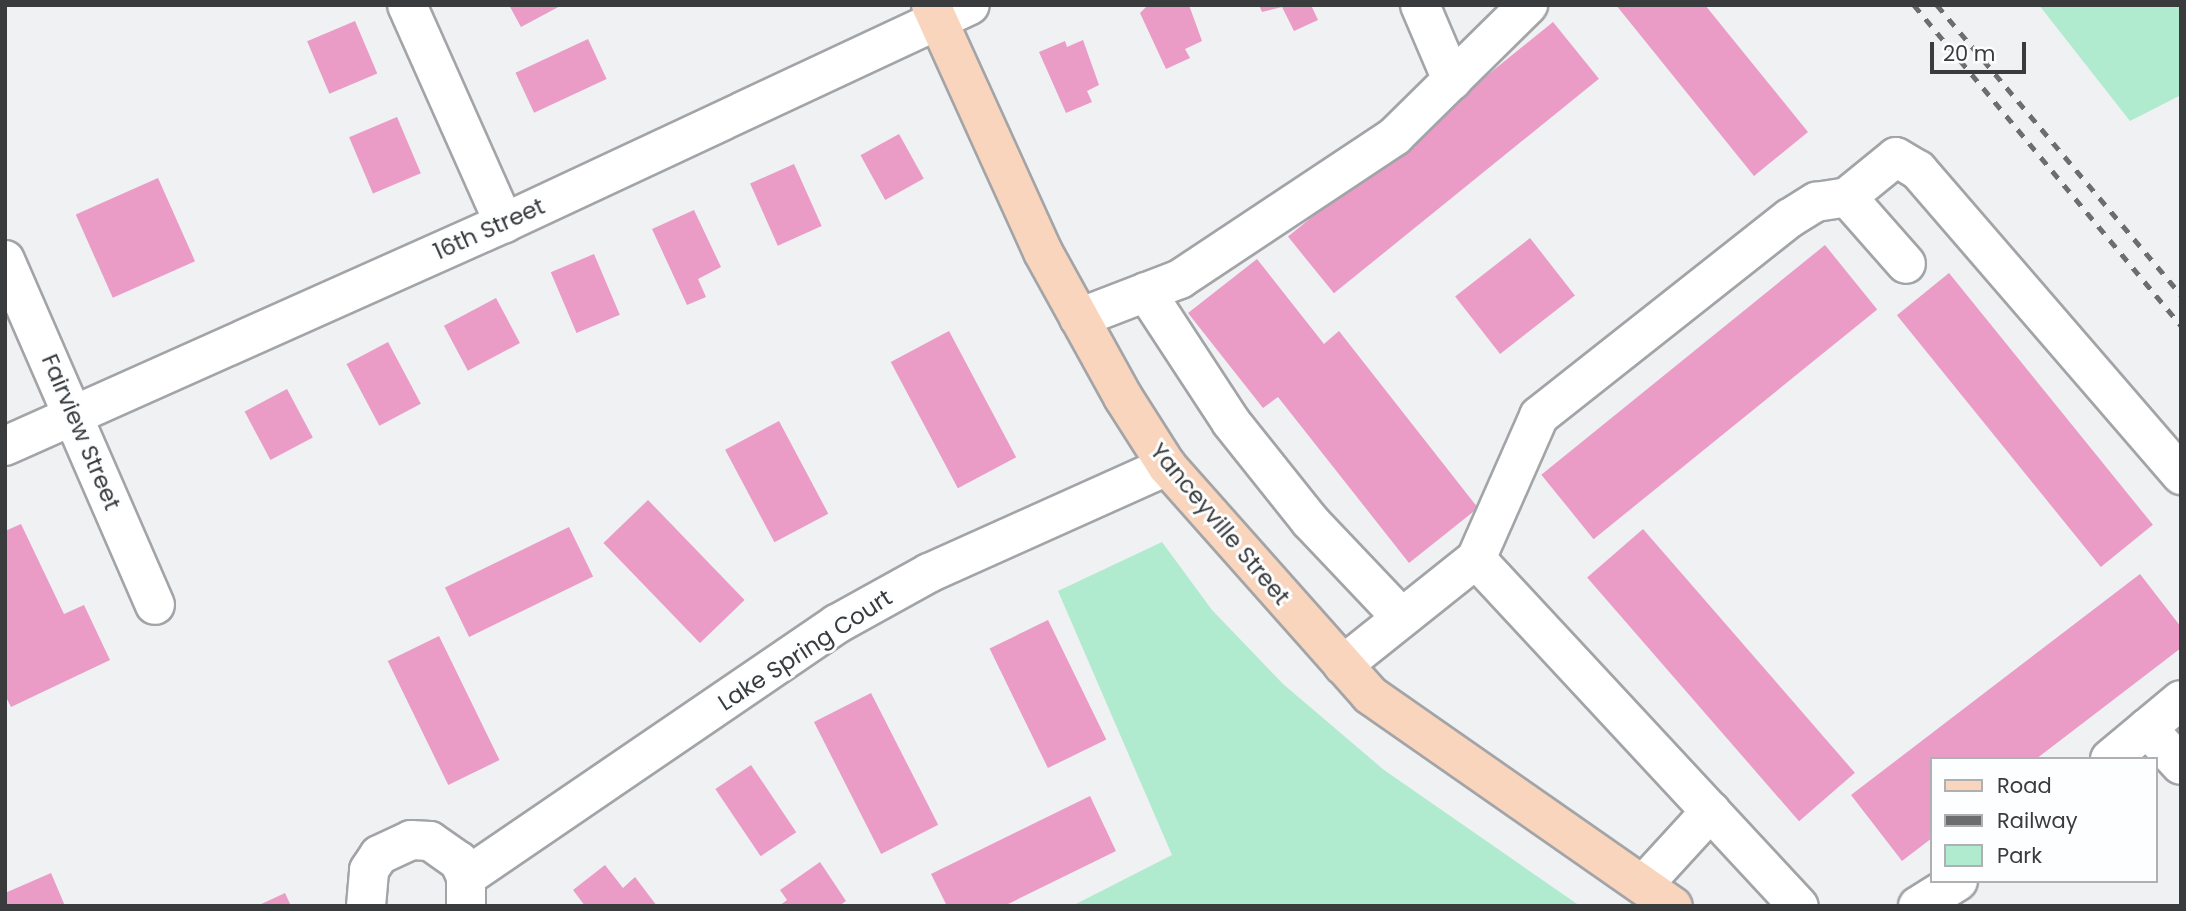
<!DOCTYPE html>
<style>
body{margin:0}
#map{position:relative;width:2186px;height:911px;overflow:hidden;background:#eff1f3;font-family:Poppins,sans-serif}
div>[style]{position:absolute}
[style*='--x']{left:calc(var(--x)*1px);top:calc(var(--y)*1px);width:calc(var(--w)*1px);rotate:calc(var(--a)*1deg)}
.green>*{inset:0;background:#b0eacf}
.building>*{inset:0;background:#ea9cc7;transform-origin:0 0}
.roads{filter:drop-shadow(2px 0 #a3a4a7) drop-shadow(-2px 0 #a3a4a7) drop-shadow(0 2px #a3a4a7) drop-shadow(0 -2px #a3a4a7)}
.minor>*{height:38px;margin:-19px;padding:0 19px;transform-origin:19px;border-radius:19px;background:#fff}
.major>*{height:38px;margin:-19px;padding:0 19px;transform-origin:19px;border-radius:19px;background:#f8d5bc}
.rail>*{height:5px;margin-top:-2.5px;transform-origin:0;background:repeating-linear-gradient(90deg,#6c6d6e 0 9px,transparent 0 18px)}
span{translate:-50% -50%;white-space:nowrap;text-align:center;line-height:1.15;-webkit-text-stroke:6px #fdfeff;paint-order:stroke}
.street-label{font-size:23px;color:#3a3b3c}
.frame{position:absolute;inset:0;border:7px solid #3a3b3c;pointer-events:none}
.legend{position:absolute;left:1930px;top:757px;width:228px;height:126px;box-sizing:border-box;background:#fdfeff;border:2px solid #afb0b1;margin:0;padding:9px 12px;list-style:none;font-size:21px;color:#3a3b3c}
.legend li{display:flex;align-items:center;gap:14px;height:35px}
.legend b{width:35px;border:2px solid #afb0b1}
.scale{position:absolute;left:1930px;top:42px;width:96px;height:32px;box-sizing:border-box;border:4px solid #3a3b3c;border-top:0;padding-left:9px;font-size:21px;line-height:24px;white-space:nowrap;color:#3a3b3c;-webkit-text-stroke:5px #fdfeff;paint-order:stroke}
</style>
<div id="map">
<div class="green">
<div style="clip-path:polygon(2039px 5px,2181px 5px,2181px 95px,2130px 121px)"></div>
<div style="clip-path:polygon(1162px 542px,1212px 610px,1283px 684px,1384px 770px,1580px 906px,1072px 906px,1172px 855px,1058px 591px)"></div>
</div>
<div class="building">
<div style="clip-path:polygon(509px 5px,562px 5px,521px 27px)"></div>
<div style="clip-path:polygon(1148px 5px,1189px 5px,1202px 41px,1185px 49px,1190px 58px,1166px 69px,1140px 13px)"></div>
<div style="clip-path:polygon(1259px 5px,1311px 5px,1318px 20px,1294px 31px,1282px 7px,1262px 12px)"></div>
<div style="clip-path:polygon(1616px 5px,1705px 5px,1808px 132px,1754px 176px)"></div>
<div style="left:355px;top:21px;width:57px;height:52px;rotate:67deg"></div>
<div style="left:1553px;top:22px;width:73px;height:341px;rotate:51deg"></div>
<div style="left:588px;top:39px;width:44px;height:80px;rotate:65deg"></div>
<div style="clip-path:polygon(1083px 40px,1099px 85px,1087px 91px,1092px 102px,1066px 113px,1039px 52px,1065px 41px,1067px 47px)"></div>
<div style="left:397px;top:117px;width:61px;height:52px;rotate:67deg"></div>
<div style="left:899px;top:134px;width:51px;height:44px;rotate:61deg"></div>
<div style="left:794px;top:164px;width:68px;height:48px;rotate:66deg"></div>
<div style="left:158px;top:178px;width:91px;height:90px;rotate:66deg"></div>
<div style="clip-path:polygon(694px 210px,721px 267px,698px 279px,706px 297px,687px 305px,652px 229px)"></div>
<div style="left:1530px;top:238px;width:73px;height:95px;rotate:52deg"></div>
<div style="left:1825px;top:245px;width:83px;height:365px;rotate:51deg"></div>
<div style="left:594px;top:254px;width:66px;height:47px;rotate:67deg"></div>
<div style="clip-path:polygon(1257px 259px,1324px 344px,1339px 331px,1478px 508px,1409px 563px,1278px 397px,1263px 408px,1188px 313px)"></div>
<div style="left:1949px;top:273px;width:324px;height:67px;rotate:51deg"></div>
<div style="left:496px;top:298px;width:51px;height:59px;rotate:62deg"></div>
<div style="left:949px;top:331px;width:143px;height:66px;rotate:62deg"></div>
<div style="left:388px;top:342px;width:70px;height:47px;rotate:62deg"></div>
<div style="left:287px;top:389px;width:55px;height:48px;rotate:62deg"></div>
<div style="left:779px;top:421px;width:105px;height:61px;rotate:62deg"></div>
<div style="left:648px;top:500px;width:139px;height:62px;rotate:46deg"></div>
<div style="clip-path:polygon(21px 524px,64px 614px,84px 605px,110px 660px,11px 707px,5px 695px,5px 531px)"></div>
<div style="left:569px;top:527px;width:55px;height:138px;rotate:64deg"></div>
<div style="left:1643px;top:529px;width:323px;height:74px;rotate:49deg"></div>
<div style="clip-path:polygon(2140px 574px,2181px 627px,2181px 648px,2036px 759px,1932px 759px,1932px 838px,1902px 861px,1851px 795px)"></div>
<div style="left:1048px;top:620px;width:133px;height:65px;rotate:64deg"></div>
<div style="left:439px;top:636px;width:138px;height:57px;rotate:64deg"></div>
<div style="left:871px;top:693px;width:148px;height:64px;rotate:63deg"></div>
<div style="left:751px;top:765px;width:81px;height:43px;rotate:56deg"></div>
<div style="clip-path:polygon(1090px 796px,1116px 851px,1004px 906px,947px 906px,931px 874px)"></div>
<div style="clip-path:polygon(820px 862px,846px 901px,839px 906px,779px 906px,787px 900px,780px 890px)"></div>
<div style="clip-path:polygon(605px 865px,623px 888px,635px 877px,657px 906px,585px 906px,573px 890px)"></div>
<div style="clip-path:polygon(51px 873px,65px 906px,5px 906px,5px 893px)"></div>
<div style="clip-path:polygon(285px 893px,291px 906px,257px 906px)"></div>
</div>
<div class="roads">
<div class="minor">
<div style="--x:407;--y:5;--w:239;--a:66"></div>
<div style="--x:1420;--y:5;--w:82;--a:66.9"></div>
<div style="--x:1847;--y:197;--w:63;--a:-39.2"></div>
<div style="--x:1896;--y:157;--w:26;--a:31"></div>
<div style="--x:1918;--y:170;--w:403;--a:49.2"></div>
<div style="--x:5;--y:260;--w:376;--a:66.5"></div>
<div style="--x:1146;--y:292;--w:155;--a:56.8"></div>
<div style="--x:1231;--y:422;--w:127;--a:51.4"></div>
<div style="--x:1310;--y:521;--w:131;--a:46.5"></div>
<div style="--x:1079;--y:318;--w:108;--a:-21.1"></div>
<div style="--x:1180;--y:279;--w:258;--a:-33.6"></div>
<div style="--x:1395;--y:136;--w:187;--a:-44.6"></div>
<div style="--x:5;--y:446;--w:547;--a:-24.08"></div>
<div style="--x:504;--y:223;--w:514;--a:-25.07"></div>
<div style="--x:1476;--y:559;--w:156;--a:-66.2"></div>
<div style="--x:1539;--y:416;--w:320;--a:-38.3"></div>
<div style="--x:1790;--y:218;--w:31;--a:-32"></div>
<div style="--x:1816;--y:202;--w:31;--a:-9"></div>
<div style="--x:1847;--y:197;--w:89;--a:48.6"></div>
<div style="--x:1343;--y:665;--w:170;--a:-38.6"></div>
<div style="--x:1476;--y:559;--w:474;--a:47.1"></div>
<div style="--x:2147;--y:728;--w:50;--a:47.4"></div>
<div style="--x:2110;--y:759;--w:92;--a:-39.7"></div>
<div style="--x:466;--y:877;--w:449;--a:-34.3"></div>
<div style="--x:837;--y:624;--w:105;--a:-29"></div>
<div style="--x:929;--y:573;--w:261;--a:-24.2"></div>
<div style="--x:1644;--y:884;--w:99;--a:-47.5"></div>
<div style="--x:366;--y:906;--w:36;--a:-85"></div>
<div style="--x:369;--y:870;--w:18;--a:-56"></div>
<div style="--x:379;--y:855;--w:35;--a:-25"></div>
<div style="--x:411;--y:840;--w:19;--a:3"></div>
<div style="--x:430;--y:841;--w:35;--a:35"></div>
<div style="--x:459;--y:861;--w:17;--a:66"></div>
<div style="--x:466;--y:877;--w:29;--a:90"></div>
<div style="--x:1918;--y:906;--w:47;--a:-32"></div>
</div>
<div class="major">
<div style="--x:931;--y:5;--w:271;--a:65.6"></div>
<div style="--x:1043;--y:252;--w:166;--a:61.1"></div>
<div style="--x:1123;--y:397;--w:82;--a:57.5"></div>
<div style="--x:1167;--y:466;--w:306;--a:48.4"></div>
<div style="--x:1370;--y:695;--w:369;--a:34.9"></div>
</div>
</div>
<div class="rail">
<div style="--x:1914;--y:5;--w:417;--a:50.2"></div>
<div style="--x:1937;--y:5;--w:379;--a:49.9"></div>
</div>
<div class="street-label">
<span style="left:489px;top:229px;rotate:-24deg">16th Street</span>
<span style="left:81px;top:432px;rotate:67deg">Fairview Street</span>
<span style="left:1220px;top:524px;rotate:50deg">Yanceyville Street</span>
<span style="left:805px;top:650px;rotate:-33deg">Lake Spring Court</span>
</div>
<div class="frame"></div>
<ul class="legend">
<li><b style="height:9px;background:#f8d5bc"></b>Road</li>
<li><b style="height:9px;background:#6c6d6e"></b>Railway</li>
<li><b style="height:19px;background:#b0eacf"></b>Park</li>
</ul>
<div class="scale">20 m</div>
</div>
